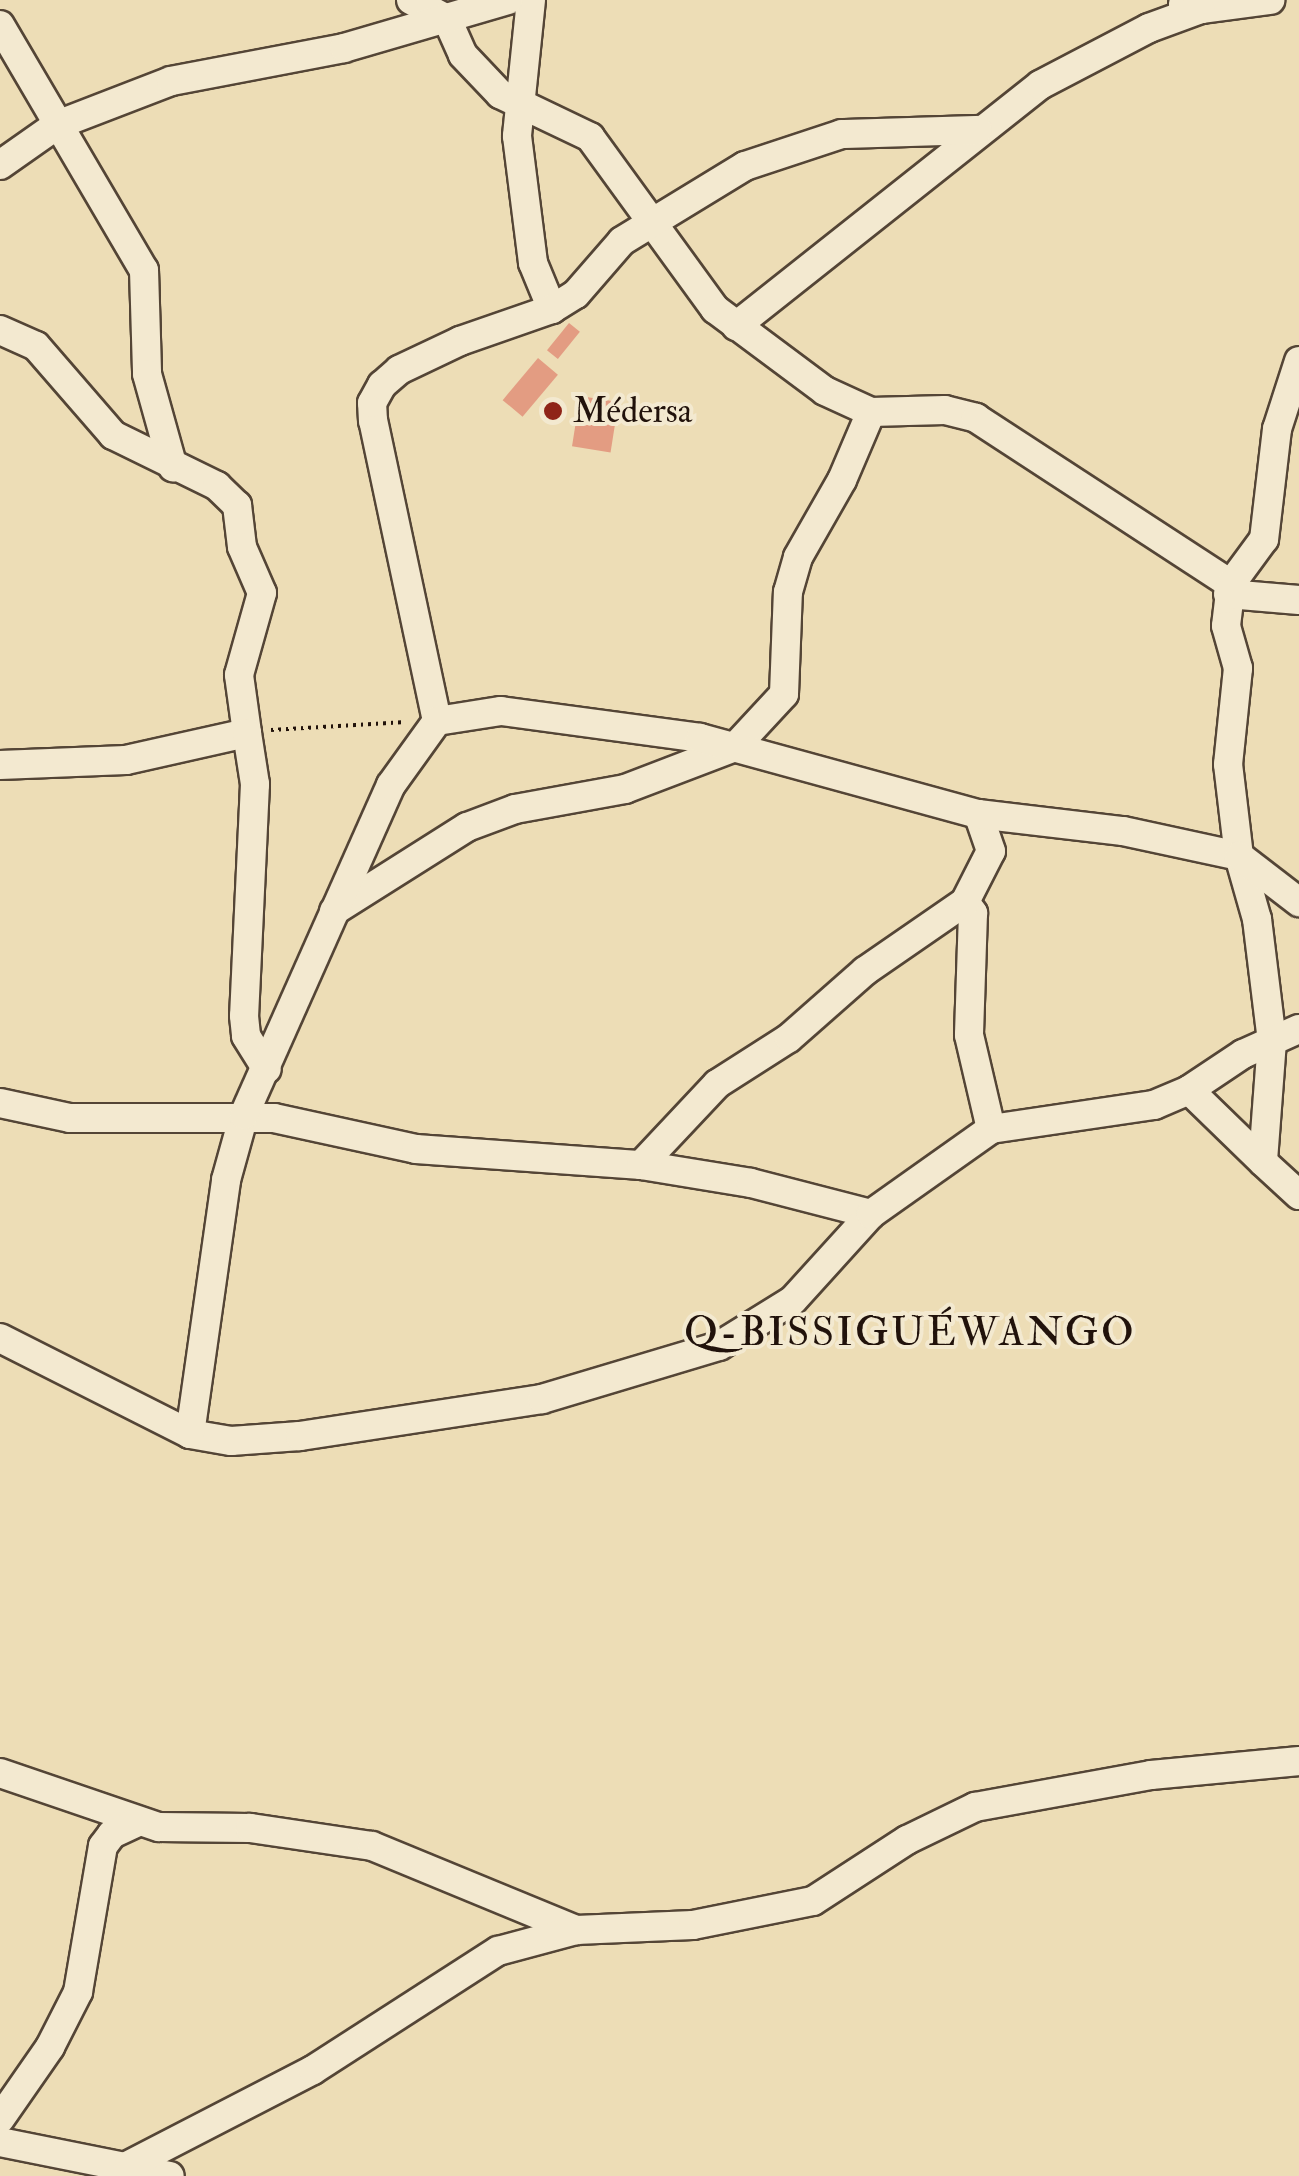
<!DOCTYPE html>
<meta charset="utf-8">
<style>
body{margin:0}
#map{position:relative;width:1299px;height:2176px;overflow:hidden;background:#edddb6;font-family:"IM FELL Double Pica",serif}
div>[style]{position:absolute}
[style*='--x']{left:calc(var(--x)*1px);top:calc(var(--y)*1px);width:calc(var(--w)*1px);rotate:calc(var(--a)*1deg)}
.building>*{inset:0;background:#e39c82;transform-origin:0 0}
.path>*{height:4px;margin-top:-2px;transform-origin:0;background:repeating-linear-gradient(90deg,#21120b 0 2.5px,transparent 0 7.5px)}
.roads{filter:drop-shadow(2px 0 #544536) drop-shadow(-2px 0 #544536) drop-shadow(0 2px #544536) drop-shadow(0 -2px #544536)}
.minor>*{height:28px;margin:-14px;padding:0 14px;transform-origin:14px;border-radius:14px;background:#f3e9d0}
.dots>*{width:28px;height:28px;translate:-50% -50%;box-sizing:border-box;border:5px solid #f3e9d0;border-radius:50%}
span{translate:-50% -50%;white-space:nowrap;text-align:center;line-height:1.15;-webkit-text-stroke:8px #f3e9d0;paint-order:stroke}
.poi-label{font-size:35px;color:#21120b}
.left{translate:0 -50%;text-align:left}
.quarter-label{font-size:40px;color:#21120b;letter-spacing:2.5px}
</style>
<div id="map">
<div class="building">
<div style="left:569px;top:323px;width:14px;height:35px;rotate:39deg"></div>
<div style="left:538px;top:358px;width:26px;height:55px;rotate:40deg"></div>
<div style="left:580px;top:396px;width:39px;height:51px;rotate:9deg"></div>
</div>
<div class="path">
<div style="--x:271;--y:730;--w:135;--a:-3.4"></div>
</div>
<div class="roads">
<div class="minor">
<div style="--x:411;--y:0;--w:41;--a:27.8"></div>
<div style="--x:447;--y:19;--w:39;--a:66"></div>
<div style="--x:463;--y:55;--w:54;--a:46.5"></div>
<div style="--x:500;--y:94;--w:100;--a:25.5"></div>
<div style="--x:590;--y:137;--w:213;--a:54"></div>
<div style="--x:715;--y:309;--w:137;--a:36.7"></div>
<div style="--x:825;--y:391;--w:51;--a:24.5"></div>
<div style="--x:871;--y:412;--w:74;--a:-1.5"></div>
<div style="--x:945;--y:410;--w:32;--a:14"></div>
<div style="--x:976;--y:418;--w:304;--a:33.1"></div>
<div style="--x:531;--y:0;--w:137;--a:95.9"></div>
<div style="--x:517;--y:136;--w:128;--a:82.8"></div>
<div style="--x:533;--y:263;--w:50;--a:67.6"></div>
<div style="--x:1183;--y:4;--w:19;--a:16"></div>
<div style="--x:1201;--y:9;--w:70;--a:-7.4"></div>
<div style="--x:0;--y:25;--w:284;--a:59.6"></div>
<div style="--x:144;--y:270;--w:104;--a:88.3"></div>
<div style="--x:147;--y:374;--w:97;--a:74.4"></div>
<div style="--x:0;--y:165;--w:70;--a:-35.1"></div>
<div style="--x:57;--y:125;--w:122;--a:-21.1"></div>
<div style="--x:171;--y:81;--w:176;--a:-10.8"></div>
<div style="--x:344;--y:48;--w:171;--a:-16.3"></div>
<div style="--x:736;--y:326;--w:388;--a:-38.4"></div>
<div style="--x:1040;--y:85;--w:123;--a:-27.6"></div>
<div style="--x:1149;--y:28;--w:55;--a:-20.1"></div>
<div style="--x:0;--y:330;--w:39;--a:24"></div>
<div style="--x:36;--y:346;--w:118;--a:49.1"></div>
<div style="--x:113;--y:435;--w:116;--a:26.1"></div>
<div style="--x:217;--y:486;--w:28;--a:44"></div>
<div style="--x:237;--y:505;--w:42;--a:83.2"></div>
<div style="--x:242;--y:547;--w:50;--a:66.5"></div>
<div style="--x:262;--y:593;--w:85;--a:105.7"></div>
<div style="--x:239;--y:675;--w:59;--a:82.1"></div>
<div style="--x:1299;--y:361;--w:71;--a:107.9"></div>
<div style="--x:1277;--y:429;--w:111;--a:96.7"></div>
<div style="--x:1264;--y:539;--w:56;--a:126.3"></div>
<div style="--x:1231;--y:584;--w:42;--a:96.8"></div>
<div style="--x:1226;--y:626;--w:44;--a:74.1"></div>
<div style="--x:1238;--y:668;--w:97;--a:95.9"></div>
<div style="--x:1228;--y:764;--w:93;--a:83.2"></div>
<div style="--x:1239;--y:856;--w:66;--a:74.1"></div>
<div style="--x:1257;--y:919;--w:123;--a:83"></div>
<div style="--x:1272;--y:1041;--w:121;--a:94.3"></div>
<div style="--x:1263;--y:1162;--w:49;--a:42.5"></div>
<div style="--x:1228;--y:594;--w:71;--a:4.8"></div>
<div style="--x:437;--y:721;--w:307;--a:-102"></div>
<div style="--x:373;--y:421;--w:18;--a:-93"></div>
<div style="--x:372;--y:403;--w:21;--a:-61"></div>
<div style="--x:382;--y:385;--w:23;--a:-41"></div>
<div style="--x:399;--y:370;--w:68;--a:-25.4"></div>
<div style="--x:460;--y:341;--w:97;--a:-19.2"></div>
<div style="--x:552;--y:309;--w:28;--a:-32"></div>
<div style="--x:576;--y:294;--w:70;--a:-49"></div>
<div style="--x:622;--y:241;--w:144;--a:-31.4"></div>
<div style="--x:745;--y:166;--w:102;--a:-18.3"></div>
<div style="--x:842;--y:134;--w:136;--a:-1.7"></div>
<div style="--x:0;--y:765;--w:126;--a:-2.3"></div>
<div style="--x:126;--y:760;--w:124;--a:-12.6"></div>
<div style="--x:247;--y:733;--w:52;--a:81.1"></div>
<div style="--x:255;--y:784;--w:232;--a:92.7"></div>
<div style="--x:244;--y:1016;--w:20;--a:84"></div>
<div style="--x:246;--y:1036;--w:39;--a:58"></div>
<div style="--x:965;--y:902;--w:14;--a:54"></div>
<div style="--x:973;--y:913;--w:122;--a:91.9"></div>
<div style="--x:969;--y:1035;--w:97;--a:76.8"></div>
<div style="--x:334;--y:911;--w:157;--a:-32.3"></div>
<div style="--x:467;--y:827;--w:51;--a:-20.6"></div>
<div style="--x:515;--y:809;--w:112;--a:-10.3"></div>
<div style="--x:625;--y:789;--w:118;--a:-20.9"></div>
<div style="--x:735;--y:747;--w:72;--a:-47.2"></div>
<div style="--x:784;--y:694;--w:102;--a:-87.8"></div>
<div style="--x:788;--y:592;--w:36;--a:-74"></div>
<div style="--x:798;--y:557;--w:89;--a:-60.3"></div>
<div style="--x:842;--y:480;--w:74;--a:-66.9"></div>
<div style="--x:1189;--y:1090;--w:65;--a:-33.7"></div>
<div style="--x:1243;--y:1054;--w:61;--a:-24.1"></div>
<div style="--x:0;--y:1103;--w:72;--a:12.1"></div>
<div style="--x:70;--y:1118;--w:204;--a:0"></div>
<div style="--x:274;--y:1118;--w:145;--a:12.3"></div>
<div style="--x:416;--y:1149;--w:226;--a:4.1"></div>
<div style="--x:641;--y:1165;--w:111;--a:9.3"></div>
<div style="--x:751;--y:1183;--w:124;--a:14.5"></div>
<div style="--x:641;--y:1165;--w:111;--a:-46.8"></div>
<div style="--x:717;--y:1084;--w:85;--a:-32.6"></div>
<div style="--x:789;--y:1038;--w:101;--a:-41.4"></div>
<div style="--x:865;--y:971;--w:121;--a:-34.6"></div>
<div style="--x:965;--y:902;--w:57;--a:-63"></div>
<div style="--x:991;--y:851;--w:39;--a:-109"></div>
<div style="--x:0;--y:1338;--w:213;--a:26.8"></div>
<div style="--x:190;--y:1434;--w:42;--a:9.7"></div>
<div style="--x:231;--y:1441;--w:69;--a:-4.1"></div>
<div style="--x:300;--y:1436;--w:245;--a:-8.7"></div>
<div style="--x:542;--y:1399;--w:185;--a:-16.7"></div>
<div style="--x:719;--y:1346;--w:87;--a:-31.9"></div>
<div style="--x:793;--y:1300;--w:116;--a:-47.8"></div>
<div style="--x:871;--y:1214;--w:147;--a:-35.3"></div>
<div style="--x:991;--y:1129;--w:165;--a:-8.4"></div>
<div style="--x:1154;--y:1105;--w:38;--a:-23"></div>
<div style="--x:1189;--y:1090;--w:103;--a:44.2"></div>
<div style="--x:190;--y:1434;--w:257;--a:-81.9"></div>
<div style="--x:226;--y:1180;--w:67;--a:-74.5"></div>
<div style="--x:244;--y:1115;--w:361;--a:-66"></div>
<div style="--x:391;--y:785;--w:79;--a:-54.3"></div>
<div style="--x:437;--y:721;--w:65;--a:-8.9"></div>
<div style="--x:501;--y:711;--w:201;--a:7.7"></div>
<div style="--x:700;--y:738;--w:288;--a:15.3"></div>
<div style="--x:978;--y:814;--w:146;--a:6.7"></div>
<div style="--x:1123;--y:831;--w:119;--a:12.2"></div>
<div style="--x:1239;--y:856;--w:76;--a:37.5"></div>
<div style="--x:0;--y:1773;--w:168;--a:18.8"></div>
<div style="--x:159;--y:1827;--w:91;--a:0.6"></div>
<div style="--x:250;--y:1828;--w:123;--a:8.4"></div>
<div style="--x:372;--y:1846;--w:221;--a:22.4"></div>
<div style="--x:0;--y:2119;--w:88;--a:-55.2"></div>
<div style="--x:50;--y:2047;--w:62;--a:-63"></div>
<div style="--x:78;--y:1992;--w:148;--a:-80.3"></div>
<div style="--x:103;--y:1846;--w:15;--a:-53"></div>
<div style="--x:112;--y:1834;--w:29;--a:-25"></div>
<div style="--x:0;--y:2142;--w:173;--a:11.3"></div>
<div style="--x:129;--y:2165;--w:207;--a:-27.3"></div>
<div style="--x:313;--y:2070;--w:220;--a:-32.8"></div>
<div style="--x:498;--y:1951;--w:81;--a:-15.1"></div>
<div style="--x:576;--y:1930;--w:117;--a:-2.4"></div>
<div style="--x:693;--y:1925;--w:122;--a:-11.3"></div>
<div style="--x:813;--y:1901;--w:112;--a:-33"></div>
<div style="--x:907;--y:1840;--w:76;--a:-25.9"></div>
<div style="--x:975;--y:1807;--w:179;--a:-10.3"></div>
<div style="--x:1151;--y:1775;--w:149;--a:-5.4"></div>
</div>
</div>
<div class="dots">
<div style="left:553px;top:411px;background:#8f2418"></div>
</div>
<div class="poi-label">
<span class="left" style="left:573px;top:411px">Médersa</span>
</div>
<div class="quarter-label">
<span style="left:910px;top:1333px">Q-BISSIGUÉWANGO</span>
</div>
</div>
